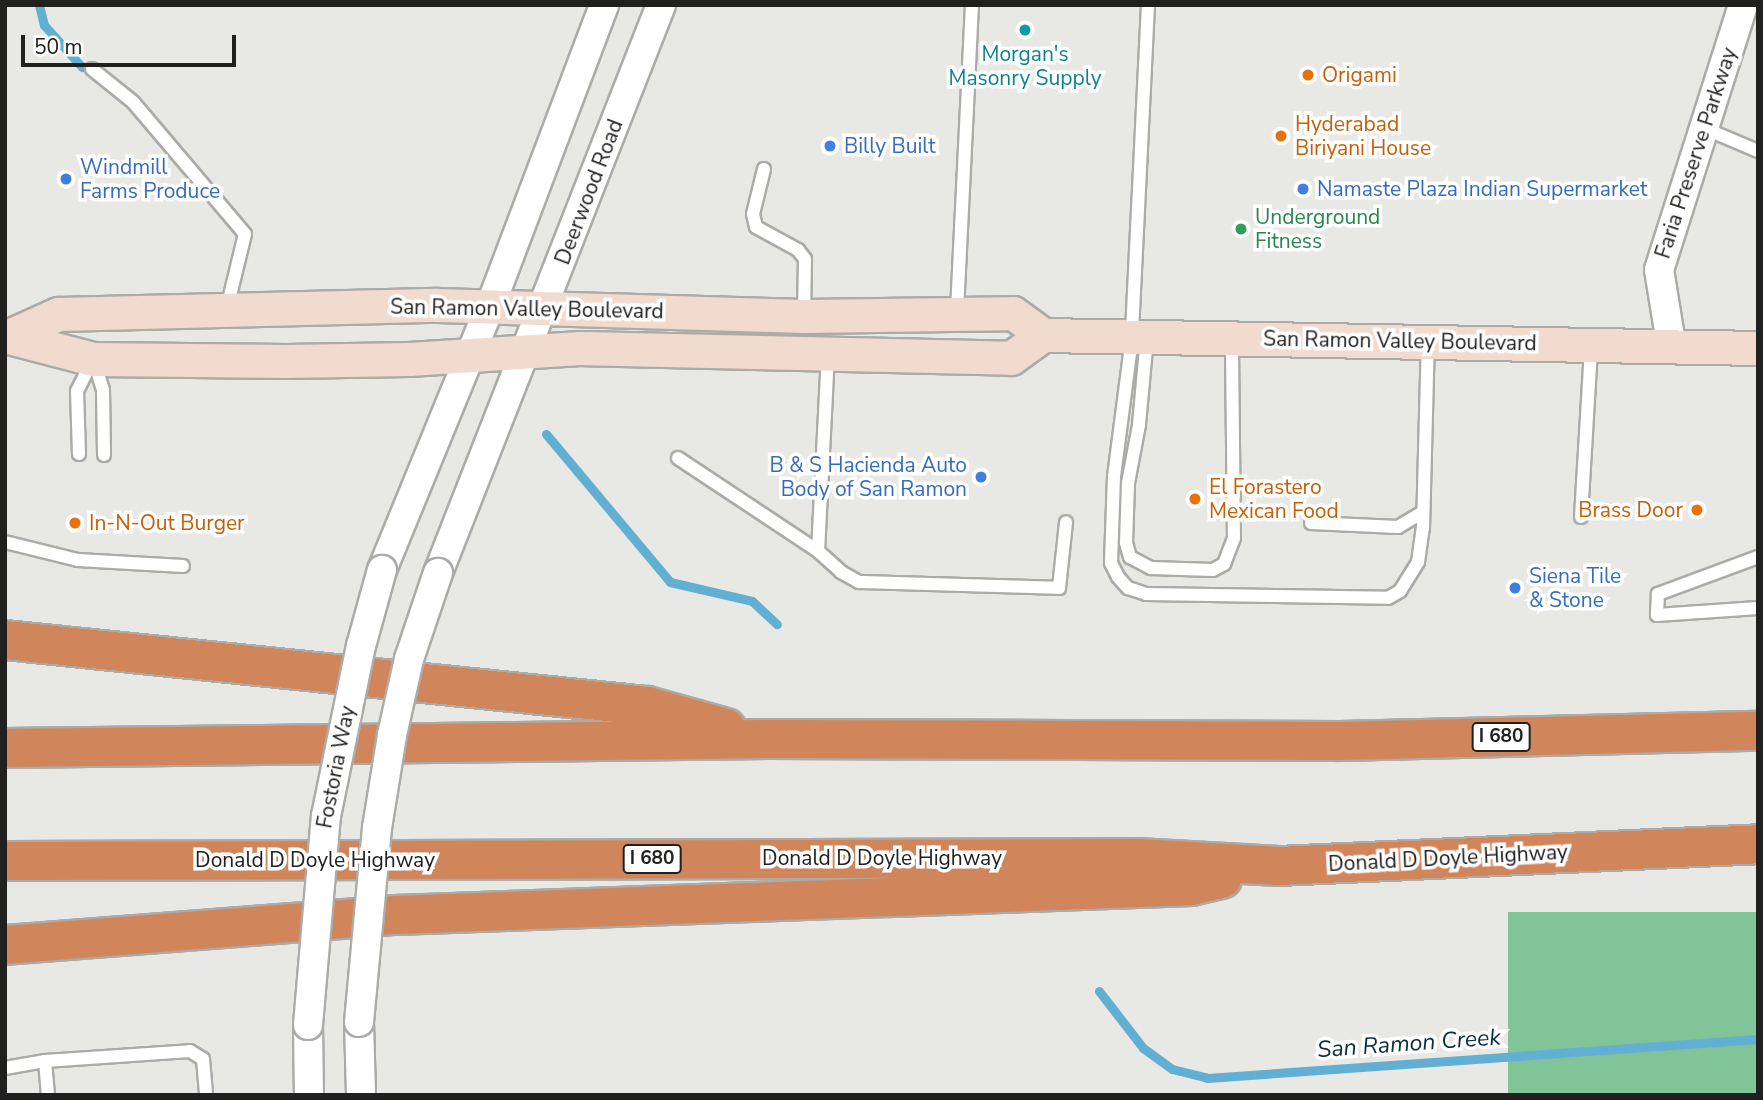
<!DOCTYPE html>
<style>
body{margin:0}
#map{position:relative;width:1763px;height:1100px;overflow:hidden;background:#e8e8e5;font-family:"Nunito Sans",sans-serif}
div>[style]{position:absolute}
[style*='--x']{left:calc(var(--x)*1px);top:calc(var(--y)*1px);width:calc(var(--w)*1px);rotate:calc(var(--a)*1deg)}
.forest>*{inset:0;background:#81c498;transform-origin:0 0}
.stream>*{height:9px;margin:-4.5px;padding:0 4.5px;transform-origin:4.5px;border-radius:4.5px;background:#61afd2}
.roads{filter:drop-shadow(2px 0 #acaba8) drop-shadow(-2px 0 #acaba8) drop-shadow(0 2px #acaba8) drop-shadow(0 -2px #acaba8)}
.service>*{height:12px;margin:-6px;padding:0 6px;transform-origin:6px;border-radius:6px;background:#fff}
.tertiary>*{height:28px;margin:-14px;padding:0 14px;transform-origin:14px;border-radius:14px;background:#fff}
.secondary>*{height:33px;margin:-16.5px;padding:0 16.5px;transform-origin:16.5px;border-radius:16.5px;background:#f1dace}
.motorway>*{height:38px;margin:-19px;padding:0 19px;transform-origin:19px;border-radius:19px;background:#d0855a}
.bridges{filter:drop-shadow(2px 0 #acaba8) drop-shadow(-2px 0 #acaba8) drop-shadow(0 2px #acaba8) drop-shadow(0 -2px #acaba8)}
.tertiary-bridge>*{height:28px;margin:-14px;padding:0 14px;transform-origin:14px;border-radius:14px;background:#fff}
.dots>*{width:19px;height:19px;translate:-50% -50%;box-sizing:border-box;border:4px solid #fff;border-radius:50%}
span{translate:-50% -50%;white-space:nowrap;text-align:center;line-height:1.15;-webkit-text-stroke:7px #fff;paint-order:stroke}
.shield-label span{padding:2px 5px;background:#fff;border:2px solid;border-radius:5px;-webkit-text-stroke-width:0}
.shield-label{font-size:19px;color:#20201f;font-weight:700}
.culture-label{font-size:21px;color:#0d838f}
.food-label{font-size:21px;color:#c56008}
.left{translate:0 -50%;text-align:left}
.right{translate:-100% -50%;text-align:right}
.shop-label{font-size:21px;color:#366cbe}
.street-label{font-size:21px;color:#20201f}
.leisure-label{font-size:21px;color:#27864d}
.water-label{font-size:23px;color:#0a2f3e;font-style:italic}
.frame{position:absolute;inset:0;border:7px solid #20201f;pointer-events:none}
.scale{position:absolute;left:21px;top:35px;width:215px;height:32px;box-sizing:border-box;border:4px solid #20201f;border-top:0;padding-left:9px;font-size:21px;line-height:24px;white-space:nowrap;color:#20201f;-webkit-text-stroke:5px #fff;paint-order:stroke}
</style>
<div id="map">
<div class="forest">
<div style="left:1758px;top:912px;width:183px;height:250px;rotate:90deg"></div>
</div>
<div class="stream">
<div style="--x:39;--y:5;--w:21;--a:76"></div>
<div style="--x:44;--y:25;--w:57;--a:47.9"></div>
<div style="--x:546;--y:434;--w:193;--a:50"></div>
<div style="--x:670;--y:582;--w:84;--a:13"></div>
<div style="--x:752;--y:601;--w:34;--a:43"></div>
<div style="--x:1099;--y:991;--w:72;--a:52.3"></div>
<div style="--x:1143;--y:1048;--w:36;--a:36"></div>
<div style="--x:1172;--y:1069;--w:36;--a:14"></div>
<div style="--x:1207;--y:1078;--w:552;--a:-4.05"></div>
</div>
<div class="roads">
<div class="service">
<div style="--x:1148;--y:5;--w:333;--a:92.8"></div>
<div style="--x:1132;--y:338;--w:139;--a:97.4"></div>
<div style="--x:1114;--y:476;--w:87;--a:92"></div>
<div style="--x:1111;--y:563;--w:16;--a:63"></div>
<div style="--x:1118;--y:577;--w:15;--a:48"></div>
<div style="--x:1128;--y:588;--w:19;--a:18"></div>
<div style="--x:1146;--y:594;--w:242;--a:0.9"></div>
<div style="--x:1388;--y:598;--w:14;--a:-30"></div>
<div style="--x:1400;--y:591;--w:34;--a:-58"></div>
<div style="--x:1418;--y:562;--w:34;--a:-82"></div>
<div style="--x:1423;--y:528;--w:186;--a:-88.5"></div>
<div style="--x:92;--y:69;--w:53;--a:38.8"></div>
<div style="--x:133;--y:102;--w:173;--a:49.7"></div>
<div style="--x:245;--y:234;--w:76;--a:103.7"></div>
<div style="--x:1704;--y:128;--w:59;--a:23.1"></div>
<div style="--x:764;--y:169;--w:46;--a:103.7"></div>
<div style="--x:753;--y:214;--w:13;--a:77"></div>
<div style="--x:756;--y:227;--w:48;--a:28.7"></div>
<div style="--x:798;--y:250;--w:11;--a:52"></div>
<div style="--x:805;--y:259;--w:56;--a:91"></div>
<div style="--x:957;--y:311;--w:306;--a:-87.2"></div>
<div style="--x:1147;--y:338;--w:87;--a:95.3"></div>
<div style="--x:1139;--y:425;--w:59;--a:100.7"></div>
<div style="--x:1128;--y:483;--w:60;--a:91.9"></div>
<div style="--x:1126;--y:543;--w:15;--a:74"></div>
<div style="--x:1130;--y:557;--w:24;--a:28"></div>
<div style="--x:1151;--y:568;--w:62;--a:1.8"></div>
<div style="--x:1213;--y:570;--w:13;--a:-29"></div>
<div style="--x:1224;--y:564;--w:28;--a:-69"></div>
<div style="--x:1234;--y:538;--w:198;--a:-90.6"></div>
<div style="--x:828;--y:354;--w:197;--a:92.9"></div>
<div style="--x:818;--y:551;--w:31;--a:42"></div>
<div style="--x:841;--y:572;--w:21;--a:29"></div>
<div style="--x:859;--y:582;--w:200;--a:1.7"></div>
<div style="--x:1059;--y:588;--w:66;--a:-83.9"></div>
<div style="--x:94;--y:362;--w:29;--a:72"></div>
<div style="--x:103;--y:390;--w:65;--a:89.1"></div>
<div style="--x:79;--y:454;--w:63;--a:-91.8"></div>
<div style="--x:77;--y:391;--w:33;--a:-63"></div>
<div style="--x:678;--y:458;--w:168;--a:33.6"></div>
<div style="--x:1581;--y:517;--w:170;--a:-86.6"></div>
<div style="--x:1311;--y:523;--w:87;--a:2.6"></div>
<div style="--x:1398;--y:527;--w:29;--a:-31"></div>
<div style="--x:5;--y:542;--w:75;--a:13.9"></div>
<div style="--x:78;--y:560;--w:105;--a:3.3"></div>
<div style="--x:1758;--y:557;--w:107;--a:159.7"></div>
<div style="--x:1658;--y:594;--w:21;--a:93"></div>
<div style="--x:1657;--y:615;--w:101;--a:-4"></div>
<div style="--x:45;--y:1061;--w:34;--a:85"></div>
<div style="--x:5;--y:1068;--w:41;--a:-9.9"></div>
<div style="--x:45;--y:1061;--w:145;--a:-3.9"></div>
<div style="--x:190;--y:1051;--w:15;--a:32"></div>
<div style="--x:203;--y:1059;--w:36;--a:85"></div>
</div>
<div class="tertiary">
<div style="--x:1671;--y:343;--w:74;--a:-99.3"></div>
<div style="--x:1659;--y:270;--w:278;--a:-72.4"></div>
<div style="--x:382;--y:570;--w:284;--a:-67.7"></div>
<div style="--x:490;--y:307;--w:323;--a:-69.3"></div>
<div style="--x:438;--y:573;--w:610;--a:-68.56"></div>
<div style="--x:359;--y:1022;--w:73;--a:88.4"></div>
<div style="--x:308;--y:1025;--w:70;--a:89.2"></div>
</div>
<div class="secondary">
<div style="--x:5;--y:336;--w:91;--a:14.6"></div>
<div style="--x:93;--y:359;--w:193;--a:0.6"></div>
<div style="--x:286;--y:361;--w:123;--a:-0.9"></div>
<div style="--x:409;--y:359;--w:171;--a:-3.7"></div>
<div style="--x:580;--y:348;--w:431;--a:1.3"></div>
<div style="--x:1011;--y:358;--w:39;--a:-36"></div>
<div style="--x:9;--y:336;--w:54;--a:-24.2"></div>
<div style="--x:58;--y:314;--w:379;--a:-1.4"></div>
<div style="--x:437;--y:305;--w:367;--a:1.7"></div>
<div style="--x:804;--y:316;--w:209;--a:-0.8"></div>
<div style="--x:1013;--y:313;--w:37;--a:36"></div>
<div style="--x:1043;--y:335;--w:715;--a:1.04"></div>
</div>
<div class="motorway">
<div style="--x:5;--y:640;--w:645;--a:5.87"></div>
<div style="--x:647;--y:706;--w:82;--a:15.6"></div>
<div style="--x:5;--y:748;--w:763;--a:-0.68"></div>
<div style="--x:768;--y:739;--w:571;--a:0.2"></div>
<div style="--x:1339;--y:741;--w:419;--a:-1.4"></div>
<div style="--x:5;--y:861;--w:1132;--a:-0.15"></div>
<div style="--x:1137;--y:858;--w:142;--a:3.2"></div>
<div style="--x:1279;--y:866;--w:480;--a:-2.6"></div>
<div style="--x:5;--y:945;--w:393;--a:-4.4"></div>
<div style="--x:397;--y:915;--w:795;--a:-2.09"></div>
<div style="--x:1191;--y:886;--w:32;--a:-13"></div>
</div>
</div>
<div class="bridges">
<div class="tertiary-bridge">
<div style="--x:359;--y:1022;--w:195;--a:-84.7"></div>
<div style="--x:377;--y:828;--w:94;--a:-80.8"></div>
<div style="--x:392;--y:735;--w:78;--a:-77.4"></div>
<div style="--x:409;--y:659;--w:91;--a:-71.4"></div>
<div style="--x:308;--y:1025;--w:210;--a:-85.1"></div>
<div style="--x:326;--y:816;--w:174;--a:-78.4"></div>
<div style="--x:361;--y:646;--w:79;--a:-74.6"></div>
</div>
</div>
<div class="dots">
<div style="left:1025px;top:30px;background:#0f9aa8"></div>
<div style="left:1308px;top:75px;background:#e8710a"></div>
<div style="left:1281px;top:136px;background:#e8710a"></div>
<div style="left:830px;top:146px;background:#3f7fe0"></div>
<div style="left:66px;top:179px;background:#3f7fe0"></div>
<div style="left:1303px;top:189px;background:#3f7fe0"></div>
<div style="left:1241px;top:229px;background:#2e9e5b"></div>
<div style="left:981px;top:477px;background:#3f7fe0"></div>
<div style="left:1195px;top:499px;background:#e8710a"></div>
<div style="left:1697px;top:510px;background:#e8710a"></div>
<div style="left:75px;top:523px;background:#e8710a"></div>
<div style="left:1515px;top:588px;background:#3f7fe0"></div>
</div>
<div class="shield-label">
<span style="left:1501px;top:737px">I 680</span>
<span style="left:652px;top:859px">I 680</span>
</div>
<div class="culture-label">
<span style="left:1025px;top:66px">Morgan's<br>Masonry Supply</span>
</div>
<div class="food-label">
<span class="left" style="left:1322px;top:75px">Origami</span>
<span class="left" style="left:1295px;top:136px">Hyderabad<br>Biriyani House</span>
<span class="left" style="left:1209px;top:499px">El Forastero<br>Mexican Food</span>
<span class="right" style="left:1683px;top:510px">Brass Door</span>
<span class="left" style="left:89px;top:523px">In-N-Out Burger</span>
</div>
<div class="shop-label">
<span class="left" style="left:844px;top:146px">Billy Built</span>
<span class="left" style="left:80px;top:179px">Windmill<br>Farms Produce</span>
<span class="left" style="left:1317px;top:189px">Namaste Plaza Indian Supermarket</span>
<span class="right" style="left:967px;top:477px">B &amp; S Hacienda Auto<br>Body of San Ramon</span>
<span class="left" style="left:1529px;top:588px">Siena Tile<br>&amp; Stone</span>
</div>
<div class="street-label">
<span style="left:1696px;top:153px;rotate:-72deg">Faria Preserve Parkway</span>
<span style="left:589px;top:192px;rotate:-69deg">Deerwood Road</span>
<span style="left:527px;top:309px;rotate:1deg">San Ramon Valley Boulevard</span>
<span style="left:1400px;top:341px;rotate:1deg">San Ramon Valley Boulevard</span>
<span style="left:336px;top:767px;rotate:-79deg">Fostoria Way</span>
<span style="left:882px;top:858px">Donald D Doyle Highway</span>
<span style="left:1448px;top:858px;rotate:-3deg">Donald D Doyle Highway</span>
<span style="left:315px;top:860px">Donald D Doyle Highway</span>
</div>
<div class="leisure-label">
<span class="left" style="left:1255px;top:229px">Underground<br>Fitness</span>
</div>
<div class="water-label">
<span style="left:1409px;top:1044px;rotate:-4deg">San Ramon Creek</span>
</div>
<div class="frame"></div>
<div class="scale">50 m</div>
</div>
